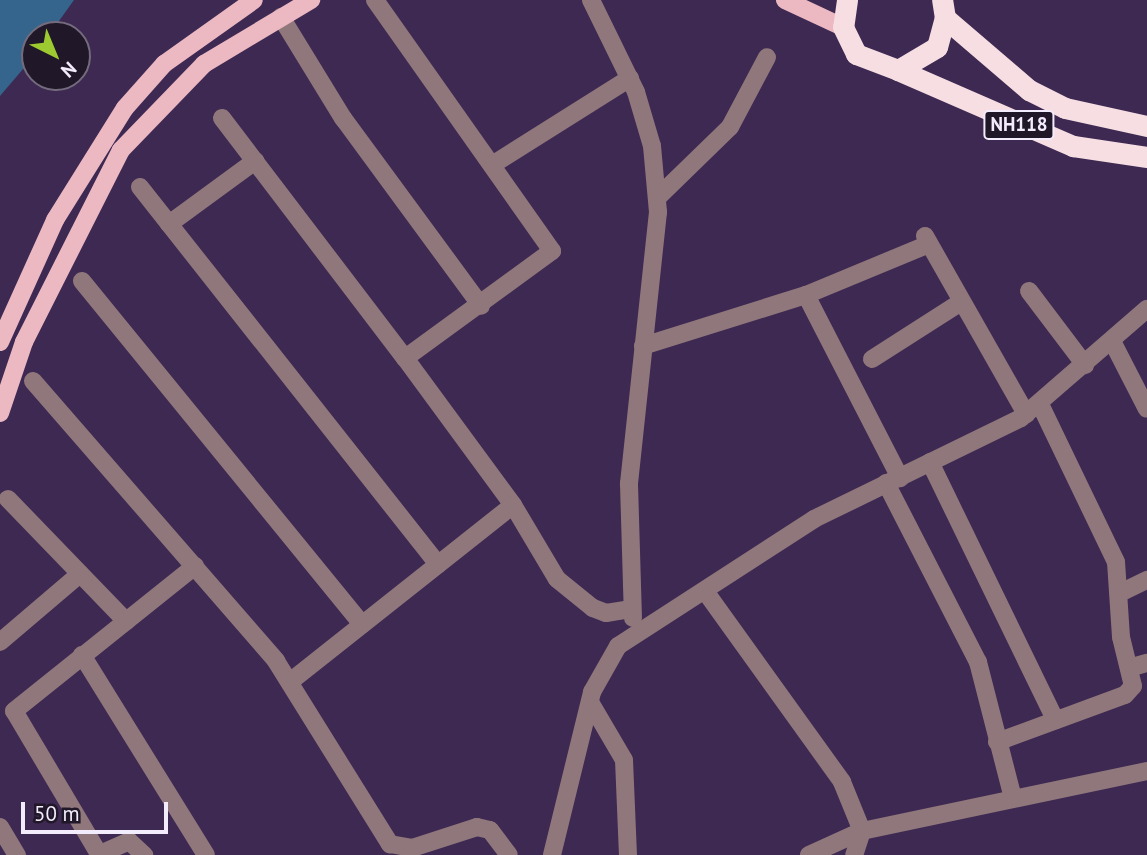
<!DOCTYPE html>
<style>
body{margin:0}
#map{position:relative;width:1147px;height:855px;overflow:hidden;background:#3d2952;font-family:"PT Sans",sans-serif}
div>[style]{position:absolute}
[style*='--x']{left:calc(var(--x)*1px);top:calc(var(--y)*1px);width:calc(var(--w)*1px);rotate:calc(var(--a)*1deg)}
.water>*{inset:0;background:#35658c}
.minor>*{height:18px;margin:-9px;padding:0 9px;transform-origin:9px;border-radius:9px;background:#90777b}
.major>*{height:18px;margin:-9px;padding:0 9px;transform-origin:9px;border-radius:9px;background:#ecb8c2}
.highway>*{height:21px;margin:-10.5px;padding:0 10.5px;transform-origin:10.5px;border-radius:10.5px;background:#f7dee2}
span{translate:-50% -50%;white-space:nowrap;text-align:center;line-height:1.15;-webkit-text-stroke:7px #201729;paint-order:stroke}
.shield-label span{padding:2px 5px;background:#201729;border:2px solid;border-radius:5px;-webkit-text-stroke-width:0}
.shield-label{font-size:19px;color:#f3ecfc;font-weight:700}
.north{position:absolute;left:21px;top:21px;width:70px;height:70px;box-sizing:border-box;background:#201729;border:2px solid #746c7d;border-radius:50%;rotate:137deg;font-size:19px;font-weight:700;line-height:28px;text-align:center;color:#f3ecfc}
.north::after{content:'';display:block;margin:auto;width:24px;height:32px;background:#9dca30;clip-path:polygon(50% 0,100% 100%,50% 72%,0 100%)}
.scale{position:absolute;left:21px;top:802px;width:147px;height:32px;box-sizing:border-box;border:4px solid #f3ecfc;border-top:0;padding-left:9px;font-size:21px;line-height:24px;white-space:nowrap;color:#f3ecfc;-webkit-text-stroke:5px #201729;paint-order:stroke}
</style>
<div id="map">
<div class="water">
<div style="clip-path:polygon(0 0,74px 0,49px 35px,35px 35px,35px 55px,0 96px)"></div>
</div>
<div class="minor">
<div style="--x:375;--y:0;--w:307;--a:54.8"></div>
<div style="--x:552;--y:251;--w:182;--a:143.9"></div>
<div style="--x:405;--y:358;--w:182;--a:53.7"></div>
<div style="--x:513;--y:505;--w:86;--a:59.3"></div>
<div style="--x:557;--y:579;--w:46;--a:38.9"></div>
<div style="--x:593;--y:608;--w:14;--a:21"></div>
<div style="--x:606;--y:613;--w:26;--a:-9"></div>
<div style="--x:591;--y:0;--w:102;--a:63.9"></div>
<div style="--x:636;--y:92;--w:56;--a:73.5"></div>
<div style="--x:652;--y:146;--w:66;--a:84.8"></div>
<div style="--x:658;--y:212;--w:274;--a:96.1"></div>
<div style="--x:629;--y:484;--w:134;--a:88.3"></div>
<div style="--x:281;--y:17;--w:119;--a:58.5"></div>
<div style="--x:343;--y:118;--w:233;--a:53.7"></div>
<div style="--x:222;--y:118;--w:302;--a:52.7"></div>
<div style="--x:492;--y:165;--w:163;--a:-32.2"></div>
<div style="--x:140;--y:187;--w:481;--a:51.7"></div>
<div style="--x:657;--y:198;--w:102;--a:-44.2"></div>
<div style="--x:730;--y:127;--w:79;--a:-62.1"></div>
<div style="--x:169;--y:224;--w:107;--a:-36.2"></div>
<div style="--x:925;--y:236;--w:205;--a:60.4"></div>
<div style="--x:82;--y:281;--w:443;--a:50.8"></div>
<div style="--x:1029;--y:291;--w:93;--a:52.9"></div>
<div style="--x:806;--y:295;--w:206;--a:62.8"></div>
<div style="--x:1112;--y:341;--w:76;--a:62.8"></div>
<div style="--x:643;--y:346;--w:171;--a:-17.4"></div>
<div style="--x:806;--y:295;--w:133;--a:-22.5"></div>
<div style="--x:872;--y:359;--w:106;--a:-32.6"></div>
<div style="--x:33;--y:381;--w:371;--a:49"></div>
<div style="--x:276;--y:661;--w:216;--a:58.1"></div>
<div style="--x:390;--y:844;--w:22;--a:10"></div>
<div style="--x:412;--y:848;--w:68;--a:-17.9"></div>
<div style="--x:477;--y:827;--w:13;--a:13"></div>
<div style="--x:490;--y:830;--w:31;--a:53"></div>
<div style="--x:930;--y:462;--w:287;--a:64.1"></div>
<div style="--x:886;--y:483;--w:201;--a:62.8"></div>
<div style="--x:978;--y:662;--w:140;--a:75.6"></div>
<div style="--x:8;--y:499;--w:170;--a:46"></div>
<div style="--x:705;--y:591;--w:235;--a:54.3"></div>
<div style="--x:842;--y:782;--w:53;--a:67.8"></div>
<div style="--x:862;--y:831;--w:25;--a:108"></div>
<div style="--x:1122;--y:592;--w:28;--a:-26"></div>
<div style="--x:0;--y:642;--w:105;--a:-40.4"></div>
<div style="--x:82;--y:655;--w:235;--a:58.2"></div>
<div style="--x:1129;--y:668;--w:19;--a:-16"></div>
<div style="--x:291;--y:681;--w:283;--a:-38.4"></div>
<div style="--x:590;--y:702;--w:67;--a:59.6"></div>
<div style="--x:624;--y:760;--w:95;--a:87.6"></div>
<div style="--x:997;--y:742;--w:136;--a:-20.2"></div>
<div style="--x:1125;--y:695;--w:12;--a:-48"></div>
<div style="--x:1133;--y:686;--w:50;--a:-103.8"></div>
<div style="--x:1121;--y:637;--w:75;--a:-93.8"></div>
<div style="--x:1116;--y:562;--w:175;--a:-115.7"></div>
<div style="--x:0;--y:827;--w:33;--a:59"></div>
<div style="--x:99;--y:854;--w:166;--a:-120.7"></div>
<div style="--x:14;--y:711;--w:232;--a:-38.7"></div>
<div style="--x:98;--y:855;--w:34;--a:-24"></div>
<div style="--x:129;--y:841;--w:21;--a:43"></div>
<div style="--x:552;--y:855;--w:168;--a:-76.2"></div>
<div style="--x:592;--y:692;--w:53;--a:-60.5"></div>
<div style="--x:618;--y:646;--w:234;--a:-32.9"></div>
<div style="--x:814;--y:519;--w:230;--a:-26"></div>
<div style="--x:1021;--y:418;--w:167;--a:-40.9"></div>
<div style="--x:809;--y:855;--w:58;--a:-24.4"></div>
<div style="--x:862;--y:831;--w:291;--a:-11.9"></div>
</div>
<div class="major">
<div style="--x:785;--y:0;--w:64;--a:25"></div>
<div style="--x:0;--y:342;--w:134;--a:-65.7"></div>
<div style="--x:55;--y:220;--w:132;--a:-58"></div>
<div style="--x:125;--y:108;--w:59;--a:-48.4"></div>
<div style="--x:164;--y:64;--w:110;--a:-35.4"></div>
<div style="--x:0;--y:413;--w:75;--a:-71.3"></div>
<div style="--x:24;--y:342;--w:215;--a:-63.2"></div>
<div style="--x:121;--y:150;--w:120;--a:-46"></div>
<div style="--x:204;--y:64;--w:125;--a:-30.9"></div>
</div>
<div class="highway">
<div style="--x:847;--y:0;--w:27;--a:98"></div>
<div style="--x:843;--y:27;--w:30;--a:64"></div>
<div style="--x:856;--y:54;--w:45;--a:20.9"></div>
<div style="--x:898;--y:70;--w:45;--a:-30.5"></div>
<div style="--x:937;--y:47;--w:30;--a:-75"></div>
<div style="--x:945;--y:18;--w:18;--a:-99"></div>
<div style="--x:945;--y:18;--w:111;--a:40.6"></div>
<div style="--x:1029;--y:90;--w:40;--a:26.6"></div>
<div style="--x:1065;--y:108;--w:84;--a:12.4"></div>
<div style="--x:898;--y:70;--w:191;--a:23.5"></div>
<div style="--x:1073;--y:146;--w:75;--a:8.5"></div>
</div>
<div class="shield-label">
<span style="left:1019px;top:125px">NH118</span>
</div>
<div class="north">N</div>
<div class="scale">50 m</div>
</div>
